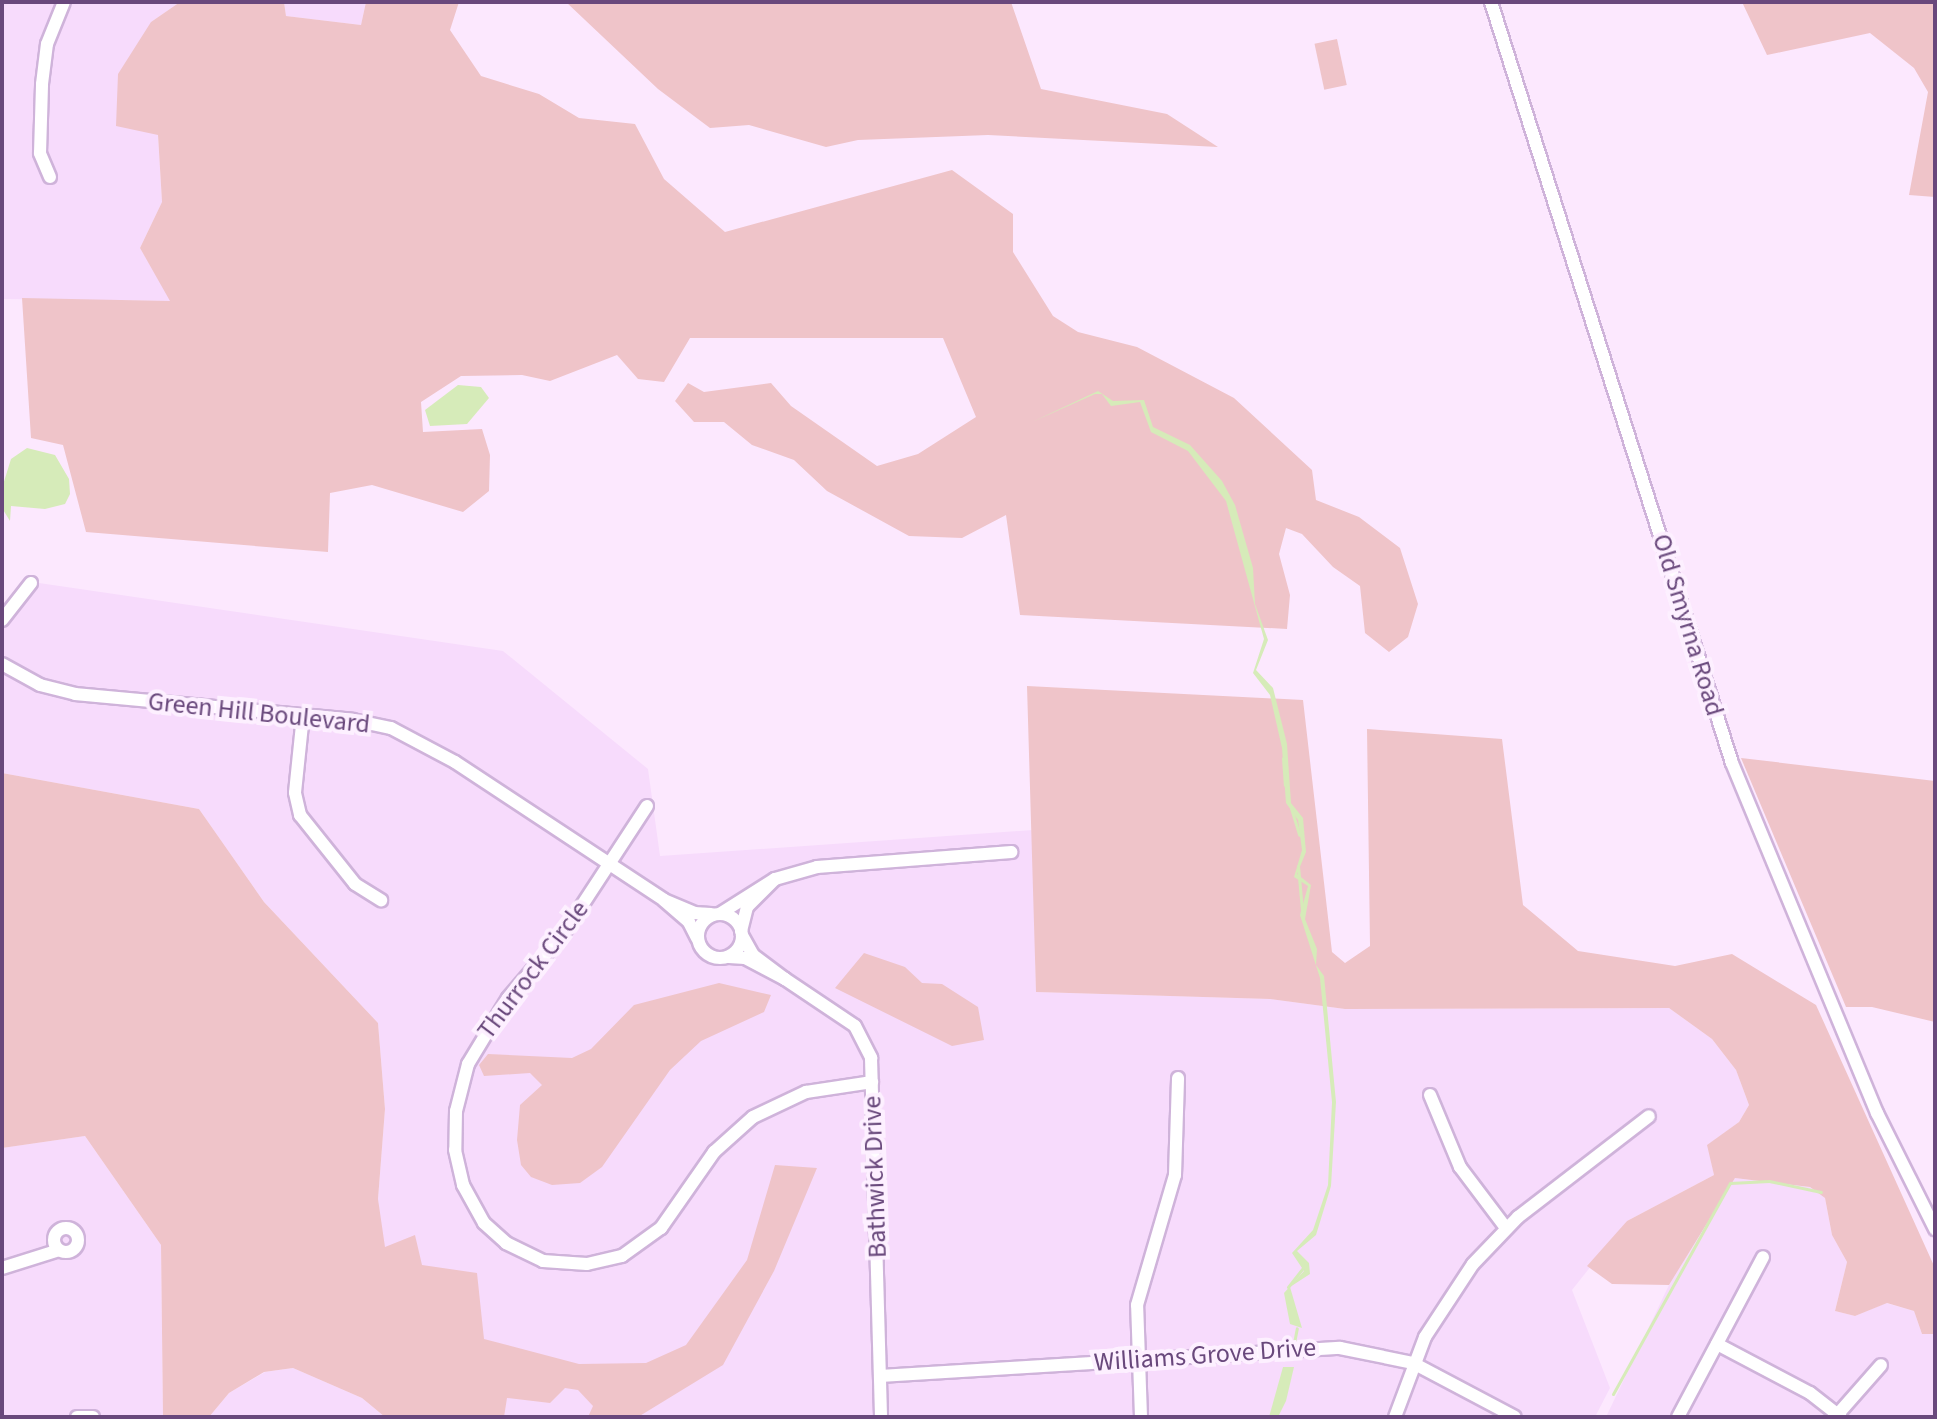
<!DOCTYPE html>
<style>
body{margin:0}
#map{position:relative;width:1937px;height:1419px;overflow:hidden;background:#fce8fe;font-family:"Source Sans 3",sans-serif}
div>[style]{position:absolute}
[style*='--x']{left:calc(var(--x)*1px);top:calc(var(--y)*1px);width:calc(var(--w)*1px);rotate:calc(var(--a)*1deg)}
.residential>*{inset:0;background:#f7dbfc}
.green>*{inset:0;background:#efc4c9;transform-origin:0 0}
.water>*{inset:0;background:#d6ebb9}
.stream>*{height:3px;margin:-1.5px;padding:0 1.5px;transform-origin:1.5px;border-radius:1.5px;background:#d6ebb9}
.roads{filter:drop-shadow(2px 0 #cfb3da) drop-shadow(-2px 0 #cfb3da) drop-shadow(0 2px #cfb3da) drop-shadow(0 -2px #cfb3da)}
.minor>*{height:12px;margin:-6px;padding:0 6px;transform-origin:6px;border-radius:6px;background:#fff}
.minor>.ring{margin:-6px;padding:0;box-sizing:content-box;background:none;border:12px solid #fff;border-radius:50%}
span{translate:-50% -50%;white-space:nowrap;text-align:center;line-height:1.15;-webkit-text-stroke:8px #fdf0ff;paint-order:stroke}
.street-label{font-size:26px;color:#69487c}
.frame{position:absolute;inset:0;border:4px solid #69487c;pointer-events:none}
</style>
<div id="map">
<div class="residential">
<div style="clip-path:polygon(2px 2px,180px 2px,151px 22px,162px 202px,140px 248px,171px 301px,2px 299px)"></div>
<div style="clip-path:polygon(284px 2px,366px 2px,361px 25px,286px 16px)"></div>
<div style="clip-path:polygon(39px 583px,503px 651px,648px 769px,660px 856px,1033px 830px,1036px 992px,1270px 999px,1345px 1009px,1669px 1008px,1712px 1039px,1736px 1070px,1749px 1105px,1739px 1122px,1708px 1145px,1714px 1175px,1627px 1221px,1572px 1290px,1610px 1388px,1595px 1417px,397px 1417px,378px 1199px,385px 1109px,378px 1023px,264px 902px,199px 809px,2px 773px,2px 621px)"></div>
<div style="clip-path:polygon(85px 1136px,161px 1245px,163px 1417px,2px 1417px,2px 1148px)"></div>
<div style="clip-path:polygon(1735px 1178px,1810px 1187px,1825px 1198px,1832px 1235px,1847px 1262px,1835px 1311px,1855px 1316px,1886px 1303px,1914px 1311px,1922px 1334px,1935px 1334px,1935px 1417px,1606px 1417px,1669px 1285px)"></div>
<div style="clip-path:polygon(293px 1368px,362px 1398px,385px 1417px,209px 1417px,229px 1393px,265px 1372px)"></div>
</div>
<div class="green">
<div style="clip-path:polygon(180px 2px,284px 2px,286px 16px,361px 25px,366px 2px,459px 2px,450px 30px,481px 76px,539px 94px,579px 118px,635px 124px,664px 179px,725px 232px,952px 170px,1013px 214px,1013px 252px,1053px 316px,1078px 332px,1137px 347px,1234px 398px,1312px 470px,1316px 500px,1359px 517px,1400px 548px,1418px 604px,1408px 637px,1389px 652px,1365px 633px,1360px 586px,1333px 567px,1302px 534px,1286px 528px,1279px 554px,1290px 595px,1287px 629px,1020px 615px,1006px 515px,962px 538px,909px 536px,827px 491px,794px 460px,752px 445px,724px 422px,694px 422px,675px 401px,688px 383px,704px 392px,771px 383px,791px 406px,877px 466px,918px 454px,976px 417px,943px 338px,690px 338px,664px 382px,638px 379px,617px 355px,550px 381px,522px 375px,461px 376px,421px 402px,423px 432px,482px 429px,490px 455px,489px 491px,463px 512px,372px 485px,330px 493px,328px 552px,86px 532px,63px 445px,31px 438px,22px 298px,170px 301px,140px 248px,162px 202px,158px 135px,116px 126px,118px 74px,151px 22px)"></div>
<div style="clip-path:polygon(566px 2px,1011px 2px,1041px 89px,1167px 114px,1218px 147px,988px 135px,858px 140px,826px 147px,749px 125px,710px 128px,658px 89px)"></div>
<div style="clip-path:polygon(1742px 2px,1935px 2px,1935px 197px,1909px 195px,1928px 92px,1914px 68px,1870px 33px,1767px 55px)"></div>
<div style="left:1337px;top:39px;width:47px;height:23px;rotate:78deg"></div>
<div style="clip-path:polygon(1027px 686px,1303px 700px,1332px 952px,1345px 963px,1370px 946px,1367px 729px,1502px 739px,1523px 905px,1578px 951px,1675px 966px,1732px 954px,1816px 1005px,1935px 1268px,1935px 1334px,1922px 1334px,1914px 1311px,1887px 1303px,1855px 1316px,1835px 1311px,1847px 1262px,1832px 1235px,1825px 1198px,1810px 1187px,1735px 1178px,1669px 1285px,1612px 1284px,1587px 1266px,1627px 1221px,1714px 1175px,1707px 1145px,1739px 1122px,1749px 1105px,1736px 1070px,1712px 1039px,1669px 1008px,1345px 1009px,1270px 999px,1036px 992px)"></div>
<div style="clip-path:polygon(1741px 758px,1935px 781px,1935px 1022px,1872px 1007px,1846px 1007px)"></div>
<div style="clip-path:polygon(2px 773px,199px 809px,264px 902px,378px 1023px,385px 1109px,378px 1199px,385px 1247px,415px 1235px,422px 1265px,477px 1273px,484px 1339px,579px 1364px,646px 1363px,686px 1345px,747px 1260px,775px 1165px,817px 1168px,774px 1271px,723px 1365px,638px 1417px,588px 1417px,593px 1406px,578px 1390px,565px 1388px,550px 1403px,507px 1398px,504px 1417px,385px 1417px,362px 1398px,293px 1368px,264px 1372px,229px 1393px,209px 1417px,163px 1417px,161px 1245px,85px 1136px,2px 1148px)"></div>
<div style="clip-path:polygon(864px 953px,905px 967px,922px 983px,942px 984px,978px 1007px,984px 1040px,952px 1046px,835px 988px)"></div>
<div style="clip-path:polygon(719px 983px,771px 995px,764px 1012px,701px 1041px,670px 1070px,602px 1167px,580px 1183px,552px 1185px,531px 1177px,521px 1165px,517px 1140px,520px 1105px,542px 1085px,530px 1073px,484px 1076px,479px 1065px,488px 1054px,572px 1058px,591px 1049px,634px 1005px)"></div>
</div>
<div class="water">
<div style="clip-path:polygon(458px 385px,481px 387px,489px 398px,467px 424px,430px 426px,425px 410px)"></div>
<div style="clip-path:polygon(1098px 391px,1113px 401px,1144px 400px,1153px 427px,1190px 445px,1222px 481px,1235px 505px,1253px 568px,1255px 604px,1268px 640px,1256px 670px,1273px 688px,1287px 744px,1291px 803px,1303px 818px,1306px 852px,1297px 874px,1311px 885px,1305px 919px,1317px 949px,1316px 965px,1324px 976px,1336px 1102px,1331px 1186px,1316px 1235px,1297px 1251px,1309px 1263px,1310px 1274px,1290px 1287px,1302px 1328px,1290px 1324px,1284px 1293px,1304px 1271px,1292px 1253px,1313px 1230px,1328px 1185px,1332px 1102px,1320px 978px,1300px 915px,1308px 886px,1294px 877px,1302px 850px,1298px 820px,1286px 803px,1282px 748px,1270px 695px,1253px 673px,1264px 639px,1226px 501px,1188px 451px,1151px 432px,1140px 402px,1111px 406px,1102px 394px,1095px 394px,1032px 422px)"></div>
<div style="clip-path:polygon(27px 448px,55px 455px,69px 479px,70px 494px,65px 504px,45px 509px,11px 506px,10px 521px,2px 508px,2px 488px,11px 459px)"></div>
<div style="clip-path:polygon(1283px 1367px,1294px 1367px,1286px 1401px,1278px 1417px,1269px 1417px)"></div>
</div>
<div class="stream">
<div style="--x:1234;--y:522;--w:16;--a:75"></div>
<div style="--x:1283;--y:758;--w:27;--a:86"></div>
<div style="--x:1291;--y:808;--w:28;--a:73"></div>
<div style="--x:1298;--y:866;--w:44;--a:84.8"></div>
<div style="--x:1288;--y:1287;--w:28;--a:-52"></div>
<div style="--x:1293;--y:1348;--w:20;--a:-79"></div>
<div style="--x:1613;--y:1394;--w:241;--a:-61"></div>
<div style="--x:1730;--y:1183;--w:39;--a:-3"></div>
<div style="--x:1769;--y:1181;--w:53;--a:11.9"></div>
</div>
<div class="roads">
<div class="minor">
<div style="--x:1491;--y:2;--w:798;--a:72.43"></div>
<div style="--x:1732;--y:763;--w:379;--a:67.5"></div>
<div style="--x:1877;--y:1113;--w:130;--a:63.4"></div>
<div style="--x:50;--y:177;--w:26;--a:-113"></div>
<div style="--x:40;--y:153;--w:69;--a:-88.3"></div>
<div style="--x:42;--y:84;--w:40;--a:-82.9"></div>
<div style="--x:47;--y:44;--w:45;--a:-68"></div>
<div style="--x:2;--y:620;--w:47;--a:-51.9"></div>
<div style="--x:2;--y:664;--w:43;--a:28.9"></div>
<div style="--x:40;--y:685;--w:36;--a:14"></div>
<div style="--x:75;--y:694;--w:279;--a:5.3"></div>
<div style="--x:353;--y:720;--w:39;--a:12"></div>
<div style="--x:391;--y:728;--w:72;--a:28"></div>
<div style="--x:455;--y:762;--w:250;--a:33.4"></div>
<div style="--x:303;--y:715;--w:78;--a:95.9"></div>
<div style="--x:295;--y:793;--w:23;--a:77"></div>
<div style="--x:300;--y:815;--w:88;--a:51.4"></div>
<div style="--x:355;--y:884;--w:31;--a:32"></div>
<div style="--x:647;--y:806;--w:152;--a:123.2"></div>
<div style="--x:564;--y:933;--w:86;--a:130.7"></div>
<div style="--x:508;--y:998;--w:77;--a:121.2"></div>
<div style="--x:468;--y:1064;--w:49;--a:104.3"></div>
<div style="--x:456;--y:1111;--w:39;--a:91"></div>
<div style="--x:455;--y:1150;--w:36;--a:77"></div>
<div style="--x:463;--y:1185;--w:43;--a:61.1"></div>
<div style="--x:484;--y:1223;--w:30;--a:42"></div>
<div style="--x:506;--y:1243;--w:41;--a:25.9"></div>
<div style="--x:543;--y:1261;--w:44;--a:3.9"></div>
<div style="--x:587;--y:1264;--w:36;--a:-13"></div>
<div style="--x:622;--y:1256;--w:48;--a:-35.7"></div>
<div style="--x:661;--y:1228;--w:93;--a:-55.1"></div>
<div style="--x:714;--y:1152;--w:52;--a:-41.9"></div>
<div style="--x:753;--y:1117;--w:59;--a:-25.3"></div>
<div style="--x:806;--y:1092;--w:67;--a:-8.6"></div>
<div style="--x:775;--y:879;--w:44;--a:-15.9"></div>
<div style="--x:817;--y:867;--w:195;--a:-4.4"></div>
<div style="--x:721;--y:913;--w:64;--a:-32.2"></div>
<div style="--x:775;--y:879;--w:40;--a:135"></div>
<div style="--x:747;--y:907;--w:25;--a:104"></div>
<div class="ring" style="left:698px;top:914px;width:32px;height:32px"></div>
<div style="--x:697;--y:938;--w:18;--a:-117"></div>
<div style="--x:689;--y:922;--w:33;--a:-139"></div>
<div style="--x:664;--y:900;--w:33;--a:23"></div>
<div style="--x:694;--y:913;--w:17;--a:3"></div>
<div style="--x:729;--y:957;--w:16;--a:4"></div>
<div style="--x:745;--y:958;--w:45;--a:27.7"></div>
<div style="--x:785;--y:979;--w:40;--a:-143"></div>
<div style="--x:753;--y:955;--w:23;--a:-119"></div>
<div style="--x:785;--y:979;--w:84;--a:33.9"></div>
<div style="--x:855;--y:1026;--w:36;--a:63"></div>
<div style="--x:871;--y:1058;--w:359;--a:88.4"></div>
<div style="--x:1430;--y:1095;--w:78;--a:67.4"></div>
<div style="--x:1460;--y:1167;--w:76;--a:53"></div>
<div class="ring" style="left:54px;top:1228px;width:12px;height:12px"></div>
<div style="--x:2;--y:1268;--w:60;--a:-17.5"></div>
<div style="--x:1717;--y:1344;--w:105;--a:27.8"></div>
<div style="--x:1810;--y:1393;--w:39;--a:38"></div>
<div style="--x:880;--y:1376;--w:461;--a:-3.5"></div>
<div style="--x:1340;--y:1348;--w:75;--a:11.6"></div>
<div style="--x:1413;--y:1363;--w:115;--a:27.9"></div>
<div style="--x:1838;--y:1414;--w:65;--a:-48.7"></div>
<div style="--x:77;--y:1417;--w:16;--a:0"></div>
<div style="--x:1141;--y:1417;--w:112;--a:-92"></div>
<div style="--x:1137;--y:1305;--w:135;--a:-73.7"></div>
<div style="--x:1175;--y:1175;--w:97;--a:-88.2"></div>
<div style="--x:1395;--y:1417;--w:85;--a:-69.4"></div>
<div style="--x:1425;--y:1337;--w:87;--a:-56.7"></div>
<div style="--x:1473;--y:1264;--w:65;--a:-46.2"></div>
<div style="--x:1518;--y:1217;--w:165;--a:-37.6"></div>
<div style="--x:1678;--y:1417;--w:181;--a:-62"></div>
</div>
</div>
<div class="street-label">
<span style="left:1688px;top:625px;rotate:73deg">Old Smyrna Road</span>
<span style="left:259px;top:713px;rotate:6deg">Green Hill Boulevard</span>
<span style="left:533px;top:970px;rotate:-53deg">Thurrock Circle</span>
<span style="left:875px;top:1177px;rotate:-92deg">Bathwick Drive</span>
<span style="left:1205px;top:1355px;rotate:-4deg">Williams Grove Drive</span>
</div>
<div class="frame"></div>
</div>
